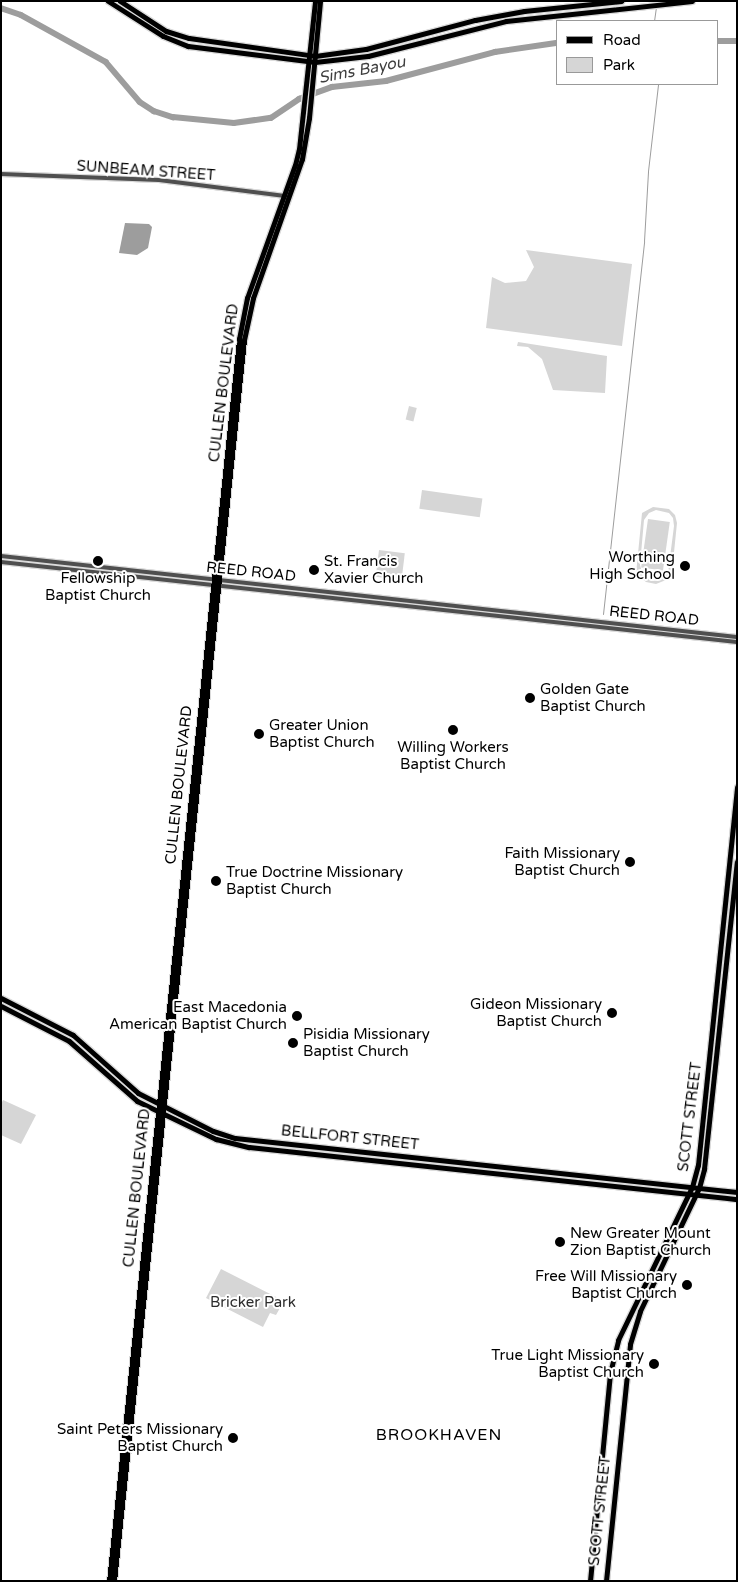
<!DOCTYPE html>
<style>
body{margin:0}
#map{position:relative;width:738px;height:1582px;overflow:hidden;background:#fff;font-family:"Varela Round",sans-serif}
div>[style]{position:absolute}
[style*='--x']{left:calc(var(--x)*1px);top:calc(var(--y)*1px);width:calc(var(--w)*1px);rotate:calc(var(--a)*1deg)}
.green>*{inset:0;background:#d6d6d6;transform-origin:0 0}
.water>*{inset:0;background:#9d9d9d}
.stream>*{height:1px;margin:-0.5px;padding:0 0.5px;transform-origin:0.5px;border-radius:0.5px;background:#9d9d9d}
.river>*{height:5.5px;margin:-2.75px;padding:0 2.75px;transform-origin:2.75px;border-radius:2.75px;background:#9d9d9d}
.roads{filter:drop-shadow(1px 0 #dbdbdb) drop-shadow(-1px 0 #dbdbdb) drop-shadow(0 1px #dbdbdb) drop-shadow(0 -1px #dbdbdb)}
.minor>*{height:4px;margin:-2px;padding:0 2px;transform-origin:2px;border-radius:2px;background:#4f4f4f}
.major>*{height:5px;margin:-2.5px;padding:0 2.5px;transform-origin:2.5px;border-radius:2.5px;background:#000}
.dots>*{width:14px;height:14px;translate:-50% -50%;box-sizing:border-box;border:2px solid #fff;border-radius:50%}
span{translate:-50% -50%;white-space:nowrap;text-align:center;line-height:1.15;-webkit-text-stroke:4px #fff;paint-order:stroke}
.street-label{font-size:15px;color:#000}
.poi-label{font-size:15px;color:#000}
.right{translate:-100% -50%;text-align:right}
.left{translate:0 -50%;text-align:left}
.park-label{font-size:15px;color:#2d2d2d}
.water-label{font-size:16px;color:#3e3e3e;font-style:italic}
.neighbourhood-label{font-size:16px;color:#000;letter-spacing:1px}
.frame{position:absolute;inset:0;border:2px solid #000;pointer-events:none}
.legend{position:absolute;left:556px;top:20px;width:162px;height:65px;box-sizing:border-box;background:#fff;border:1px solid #999;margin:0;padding:6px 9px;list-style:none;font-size:15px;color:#000}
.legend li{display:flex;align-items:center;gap:10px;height:25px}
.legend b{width:25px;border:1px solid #999}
</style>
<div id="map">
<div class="green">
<div style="clip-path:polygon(526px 250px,632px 264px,622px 346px,486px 328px,492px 277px,505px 283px,526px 281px,534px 267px)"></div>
<div style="clip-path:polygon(518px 342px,607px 356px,605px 393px,553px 390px,542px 359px,528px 347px,517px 346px)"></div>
<div style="left:409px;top:406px;width:8px;height:14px;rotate:14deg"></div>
<div style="left:422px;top:490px;width:61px;height:19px;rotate:8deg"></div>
<div style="clip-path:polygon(evenodd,653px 507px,669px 509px,675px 515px,677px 523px,672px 572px,666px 580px,656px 584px,646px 582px,636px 574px,642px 513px,653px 507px,656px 510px,669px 513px,673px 518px,674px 526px,668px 573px,663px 579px,653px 581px,643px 576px,640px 565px,644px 520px,649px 513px,656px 510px)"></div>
<div style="left:648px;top:519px;width:22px;height:49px;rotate:8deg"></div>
<div style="left:379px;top:550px;width:26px;height:27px;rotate:7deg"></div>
<div style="clip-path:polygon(3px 1100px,36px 1115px,21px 1144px,1px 1135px,1px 1104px)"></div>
<div style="clip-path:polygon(221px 1269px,284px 1301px,276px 1315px,270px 1313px,263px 1327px,206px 1298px)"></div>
</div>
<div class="water">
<div style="clip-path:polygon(125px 223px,149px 224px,152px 227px,148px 248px,137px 255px,119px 253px)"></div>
</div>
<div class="stream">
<div style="--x:654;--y:21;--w:14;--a:-82"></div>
<div style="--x:603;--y:614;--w:375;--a:-83.7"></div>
<div style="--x:644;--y:241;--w:70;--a:-86.7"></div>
<div style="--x:648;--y:171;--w:88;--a:-83.4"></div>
</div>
<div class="river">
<div style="--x:1;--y:8;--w:21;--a:19"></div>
<div style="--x:21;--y:15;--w:97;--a:28.9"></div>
<div style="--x:106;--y:62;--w:52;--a:49.6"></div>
<div style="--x:140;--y:102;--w:17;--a:33"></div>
<div style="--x:154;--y:111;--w:20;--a:18"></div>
<div style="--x:173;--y:117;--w:61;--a:5.6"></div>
<div style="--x:234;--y:123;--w:37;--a:-8"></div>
<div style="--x:271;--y:118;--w:34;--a:-34"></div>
<div style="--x:299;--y:99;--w:35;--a:-20"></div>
<div style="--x:332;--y:87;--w:54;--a:-6.3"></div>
<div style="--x:386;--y:81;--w:113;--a:-14.9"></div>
<div style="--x:495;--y:52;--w:63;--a:-8.3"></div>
<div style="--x:717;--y:41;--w:20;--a:0"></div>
</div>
<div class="roads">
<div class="minor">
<div style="--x:1;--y:174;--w:158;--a:2.2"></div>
<div style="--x:159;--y:180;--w:127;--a:7.2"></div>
<div style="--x:1;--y:556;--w:740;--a:6.28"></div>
<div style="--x:1;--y:562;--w:740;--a:6.2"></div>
</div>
<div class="major">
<div style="--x:108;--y:1;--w:65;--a:32.5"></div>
<div style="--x:163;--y:36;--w:27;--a:22"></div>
<div style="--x:188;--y:46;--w:128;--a:7.2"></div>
<div style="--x:315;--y:62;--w:53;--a:-6.5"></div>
<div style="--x:368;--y:56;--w:142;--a:-14.2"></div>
<div style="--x:506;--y:21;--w:187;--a:-6.1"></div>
<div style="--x:120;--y:1;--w:55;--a:33.1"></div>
<div style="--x:166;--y:31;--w:24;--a:17"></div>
<div style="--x:189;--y:38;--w:127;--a:8.1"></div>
<div style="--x:315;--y:56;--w:51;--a:-7.8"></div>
<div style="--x:366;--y:49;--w:113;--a:-14.9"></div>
<div style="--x:475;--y:20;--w:50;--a:-10.4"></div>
<div style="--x:524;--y:11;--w:98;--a:-5.9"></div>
<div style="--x:1;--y:998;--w:81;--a:27.2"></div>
<div style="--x:73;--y:1035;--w:87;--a:41.7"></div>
<div style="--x:138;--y:1093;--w:84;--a:26.9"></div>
<div style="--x:213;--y:1131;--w:23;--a:18"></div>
<div style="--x:235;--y:1138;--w:505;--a:6.14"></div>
<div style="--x:1;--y:1006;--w:76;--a:27.2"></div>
<div style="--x:69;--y:1041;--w:91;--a:41.4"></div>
<div style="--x:137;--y:1101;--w:88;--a:25.7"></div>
<div style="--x:216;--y:1139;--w:34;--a:14"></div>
<div style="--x:249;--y:1147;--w:491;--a:6.1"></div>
<div style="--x:109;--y:1581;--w:1249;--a:-84.02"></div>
<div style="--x:239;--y:339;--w:42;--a:-79"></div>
<div style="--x:247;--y:298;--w:141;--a:-70.2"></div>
<div style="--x:295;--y:165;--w:16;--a:-76"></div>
<div style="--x:299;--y:149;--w:149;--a:-83.8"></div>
<div style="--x:114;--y:1581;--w:1248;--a:-84.02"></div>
<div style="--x:244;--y:340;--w:43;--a:-77.9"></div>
<div style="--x:253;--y:298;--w:147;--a:-70.6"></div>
<div style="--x:302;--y:159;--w:42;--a:-80.3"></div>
<div style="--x:309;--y:118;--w:118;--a:-84.6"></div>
<div style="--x:590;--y:1581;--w:209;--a:-84.5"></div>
<div style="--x:610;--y:1373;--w:34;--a:-76"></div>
<div style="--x:618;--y:1340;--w:170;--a:-64.2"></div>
<div style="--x:692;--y:1187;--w:23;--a:-75"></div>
<div style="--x:698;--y:1165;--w:380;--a:-84.1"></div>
<div style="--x:606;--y:1581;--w:238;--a:-84.2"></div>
<div style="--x:630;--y:1344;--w:34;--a:-73"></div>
<div style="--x:640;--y:1311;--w:136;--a:-64.4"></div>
<div style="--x:699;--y:1188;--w:20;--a:-75"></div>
<div style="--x:704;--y:1169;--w:309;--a:-83.9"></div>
</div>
</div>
<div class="dots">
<div style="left:98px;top:561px;background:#000"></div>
<div style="left:685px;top:566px;background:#000"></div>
<div style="left:314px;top:570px;background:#000"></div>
<div style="left:530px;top:698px;background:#000"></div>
<div style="left:453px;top:730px;background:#000"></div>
<div style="left:259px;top:734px;background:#000"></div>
<div style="left:630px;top:862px;background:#000"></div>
<div style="left:216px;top:881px;background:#000"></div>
<div style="left:612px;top:1013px;background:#000"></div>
<div style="left:297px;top:1016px;background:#000"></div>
<div style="left:293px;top:1043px;background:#000"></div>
<div style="left:560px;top:1242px;background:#000"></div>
<div style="left:687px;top:1285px;background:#000"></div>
<div style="left:654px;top:1364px;background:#000"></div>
<div style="left:233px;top:1438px;background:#000"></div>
</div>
<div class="street-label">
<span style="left:146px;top:171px;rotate:4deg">SUNBEAM STREET</span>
<span style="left:224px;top:383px;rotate:-83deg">CULLEN BOULEVARD</span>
<span style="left:251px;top:572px;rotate:6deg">REED ROAD</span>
<span style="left:654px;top:616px;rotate:6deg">REED ROAD</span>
<span style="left:179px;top:785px;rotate:-84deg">CULLEN BOULEVARD</span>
<span style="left:690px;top:1117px;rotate:-83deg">SCOTT STREET</span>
<span style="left:350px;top:1138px;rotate:6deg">BELLFORT STREET</span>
<span style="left:137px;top:1188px;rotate:-84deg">CULLEN BOULEVARD</span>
<span style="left:600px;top:1511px;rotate:-84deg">SCOTT STREET</span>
</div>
<div class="poi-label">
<span class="right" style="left:675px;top:566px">Worthing<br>High School</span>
<span class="left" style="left:324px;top:570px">St. Francis<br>Xavier Church</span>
<span style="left:98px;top:587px">Fellowship<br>Baptist Church</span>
<span class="left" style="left:540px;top:698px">Golden Gate<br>Baptist Church</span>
<span class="left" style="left:269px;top:734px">Greater Union<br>Baptist Church</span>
<span style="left:453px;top:756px">Willing Workers<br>Baptist Church</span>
<span class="right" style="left:620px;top:862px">Faith Missionary<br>Baptist Church</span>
<span class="left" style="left:226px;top:881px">True Doctrine Missionary<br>Baptist Church</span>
<span class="right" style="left:602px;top:1013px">Gideon Missionary<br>Baptist Church</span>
<span class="right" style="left:287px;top:1016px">East Macedonia<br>American Baptist Church</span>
<span class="left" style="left:303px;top:1043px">Pisidia Missionary<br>Baptist Church</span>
<span class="left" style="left:570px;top:1242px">New Greater Mount<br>Zion Baptist Church</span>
<span class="right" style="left:677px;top:1285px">Free Will Missionary<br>Baptist Church</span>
<span class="right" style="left:644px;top:1364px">True Light Missionary<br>Baptist Church</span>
<span class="right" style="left:223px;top:1438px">Saint Peters Missionary<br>Baptist Church</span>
</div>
<div class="park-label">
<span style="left:253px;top:1303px">Bricker Park</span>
</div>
<div class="water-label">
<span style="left:362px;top:70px;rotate:-11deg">Sims Bayou</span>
</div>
<div class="neighbourhood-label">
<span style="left:439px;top:1435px">BROOKHAVEN</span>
</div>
<div class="frame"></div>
<ul class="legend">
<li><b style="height:6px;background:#000"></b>Road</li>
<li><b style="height:14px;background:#d6d6d6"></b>Park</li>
</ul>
</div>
